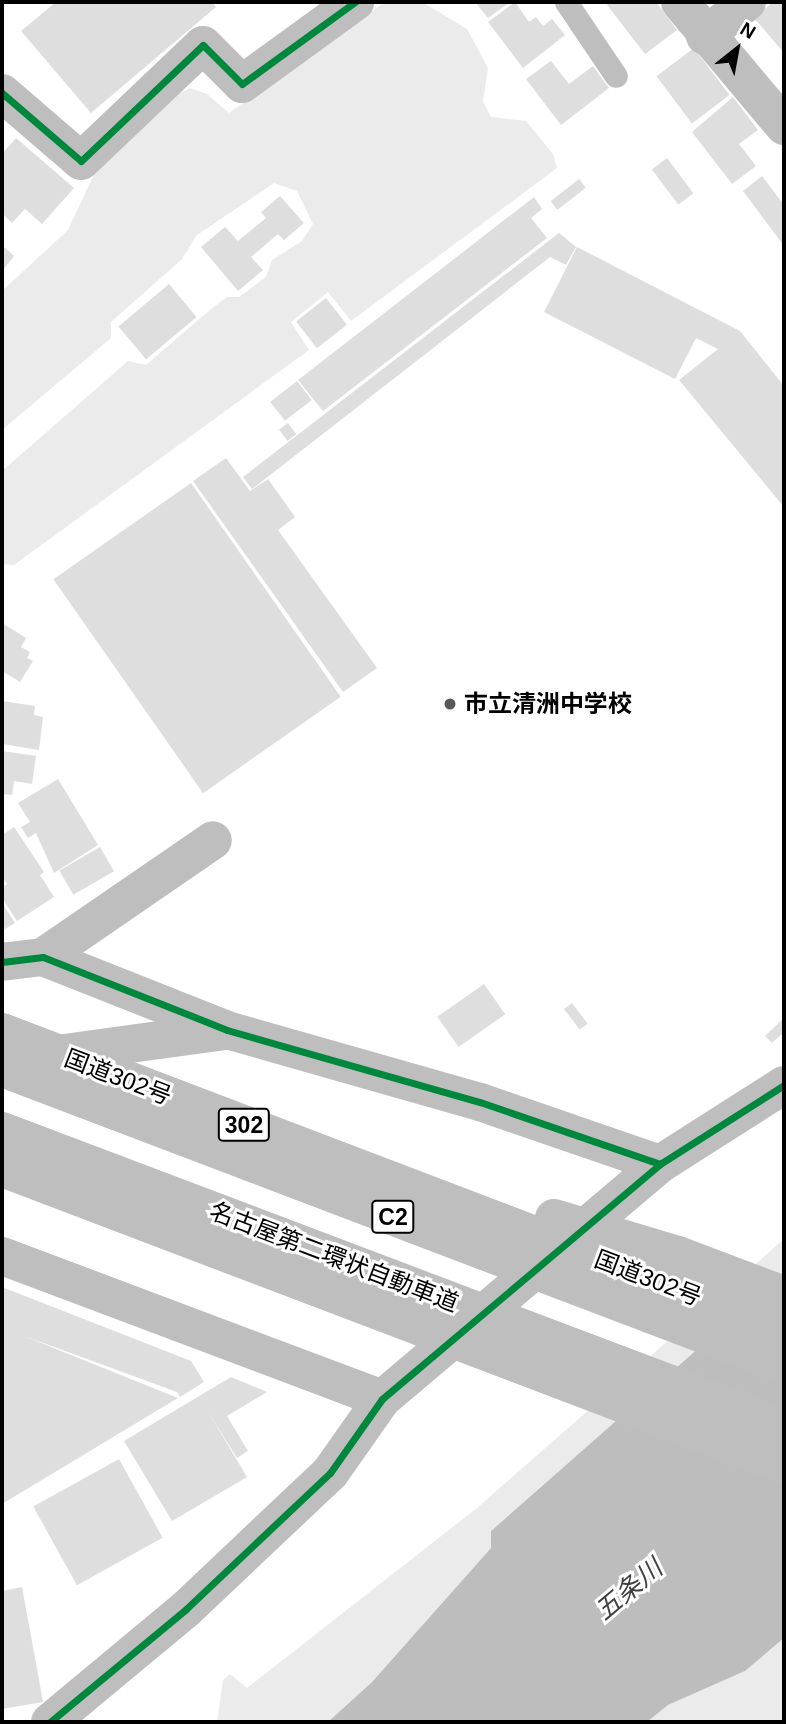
<!DOCTYPE html>
<meta charset="utf-8">
<style>
body{margin:0}
#map{position:relative;width:786px;height:1724px;overflow:hidden;background:#fff;font-family:Arial,"Noto Sans JP",sans-serif}
div>[style]{position:absolute}
[style*='--x']{left:calc(var(--x)*1px);top:calc(var(--y)*1px);width:calc(var(--w)*1px);rotate:calc(var(--a)*1deg)}
.green>*{inset:0;background:#ebebeb}
.water>*{inset:0;background:#bdbdbd}
.building>*{inset:0;background:#dedede;transform-origin:0 0}
.lane>*{height:23px;margin:-11.5px;padding:0 11.5px;transform-origin:11.5px;border-radius:11.5px;background:#bebebe}
.street>*{height:38px;margin:-19px;padding:0 19px;transform-origin:19px;border-radius:19px;background:#bebebe}
.highway>*{height:38px;margin:-19px;padding:0 19px;transform-origin:19px;border-radius:19px;background:#bebebe}
.cycleway>*{height:7px;margin:-3.5px;padding:0 3.5px;transform-origin:3.5px;border-radius:3.5px;background:#00873e}
.dots>*{width:19px;height:19px;translate:-50% -50%;box-sizing:border-box;border:4px solid #fff;border-radius:50%}
span{translate:-50% -50%;white-space:nowrap;text-align:center;line-height:1.15;-webkit-text-stroke:6px #fff;paint-order:stroke}
.shield-label span{padding:2px 5px;background:#fff;border:2px solid;border-radius:5px;-webkit-text-stroke-width:0}
.shield-label{font-size:23px;color:#000;font-weight:700}
.poi-label{font-size:24px;color:#000;font-weight:700}
.left{translate:0 -50%;text-align:left}
.street-label{font-size:24px;color:#000}
.water-label{font-size:26px;color:#424242;font-style:italic}
.frame{position:absolute;inset:0;border:4px solid #000;pointer-events:none}
.north{position:absolute;left:702px;top:14px;width:70px;height:70px;-webkit-text-stroke:5px #fff;paint-order:stroke;rotate:31deg;font-size:19px;font-weight:700;line-height:28px;text-align:center;color:#000}
.north::after{content:'';display:block;margin:auto;width:24px;height:32px;background:#000;clip-path:polygon(50% 0,100% 100%,50% 72%,0 100%)}
</style>
<div id="map">
<div class="green">
<div style="clip-path:polygon(385px 2px,422px 2px,467px 29px,488px 68px,483px 101px,491px 117px,526px 121px,553px 154px,557px 168px,351px 321px,328px 292px,291px 322px,309px 350px,14px 565px,2px 564px,2px 471px,128px 361px,146px 365px,211px 309px,227px 297px,239px 297px,266px 277px,272px 260px,302px 241px,313px 224px,297px 191px,274px 183px,197px 235px,182px 259px,111px 322px,111px 338px,2px 430px,2px 291px,68px 230px,97px 168px,174px 96px,190px 88px,207px 94px,229px 113px)"></div>
<div style="clip-path:polygon(784px 1239px,784px 1273px,491px 1531px,491px 1548px,372px 1682px,328px 1722px,217px 1722px,223px 1680px,230px 1674px,247px 1688px,477px 1508px)"></div>
<div style="clip-path:polygon(784px 1638px,784px 1722px,647px 1722px,668px 1705px,745px 1671px)"></div>
</div>
<div class="water">
<div style="clip-path:polygon(784px 1273px,784px 1638px,745px 1671px,668px 1705px,647px 1722px,328px 1722px,372px 1682px,491px 1548px,491px 1531px)"></div>
</div>
<div class="building">
<div style="clip-path:polygon(56px 2px,212px 2px,216px 7px,91px 113px,21px 31px)"></div>
<div style="clip-path:polygon(475px 2px,510px 2px,488px 18px)"></div>
<div style="clip-path:polygon(515px 2px,529px 22px,536px 17px,543px 26px,552px 19px,565px 35px,523px 68px,488px 22px)"></div>
<div style="clip-path:polygon(611px 2px,656px 2px,677px 30px,645px 54px,607px 5px)"></div>
<div style="clip-path:polygon(773px 2px,784px 2px,784px 53px,754px 18px)"></div>
<div style="left:694px;top:48px;width:59px;height:47px;rotate:53deg"></div>
<div style="clip-path:polygon(551px 61px,569px 84px,593px 66px,609px 88px,561px 125px,526px 79px)"></div>
<div style="clip-path:polygon(733px 97px,758px 130px,739px 144px,756px 166px,732px 184px,692px 132px)"></div>
<div style="clip-path:polygon(16px 138px,74px 188px,42px 224px,25px 209px,12px 223px,2px 213px,2px 154px)"></div>
<div style="left:667px;top:158px;width:44px;height:19px;rotate:53deg"></div>
<div style="clip-path:polygon(762px 176px,781px 201px,784px 198px,784px 246px,743px 191px)"></div>
<div style="left:579px;top:179px;width:11px;height:36px;rotate:52deg"></div>
<div style="clip-path:polygon(280px 196px,304px 223px,284px 240px,278px 234px,251px 257px,263px 270px,238px 291px,201px 247px,225px 227px,238px 241px,266px 218px,261px 212px)"></div>
<div style="clip-path:polygon(534px 197px,542px 209px,531px 218px,547px 238px,323px 411px,298px 380px)"></div>
<div style="clip-path:polygon(559px 233px,576px 247px,566px 265px,550px 257px,252px 489px,243px 477px)"></div>
<div style="clip-path:polygon(2px 245px,14px 256px,2px 271px)"></div>
<div style="clip-path:polygon(577px 247px,740px 331px,784px 386px,784px 507px,679px 380px,718px 349px,696px 338px,675px 379px,544px 312px)"></div>
<div style="left:169px;top:284px;width:43px;height:66px;rotate:50deg"></div>
<div style="left:326px;top:298px;width:34px;height:38px;rotate:52deg"></div>
<div style="left:297px;top:381px;width:24px;height:34px;rotate:52deg"></div>
<div style="left:288px;top:423px;width:14px;height:11px;rotate:54deg"></div>
<div style="clip-path:polygon(226px 458px,250px 491px,268px 479px,295px 517px,278px 530px,377px 668px,343px 692px,193px 481px)"></div>
<div style="left:191px;top:483px;width:261px;height:168px;rotate:55deg"></div>
<div style="clip-path:polygon(2px 623px,26px 638px,21px 647px,30px 652px,27px 658px,33px 661px,20px 682px,2px 671px)"></div>
<div style="clip-path:polygon(2px 701px,35px 706px,34px 715px,43px 717px,39px 750px,2px 744px)"></div>
<div style="clip-path:polygon(2px 751px,36px 756px,32px 784px,14px 781px,12px 795px,2px 794px)"></div>
<div style="clip-path:polygon(58px 779px,98px 845px,54px 873px,36px 833px,28px 838px,21px 827px,30px 822px,18px 803px)"></div>
<div style="clip-path:polygon(14px 827px,44px 872px,40px 875px,54px 897px,17px 921px,2px 898px,2px 888px,7px 884px,2px 877px,2px 835px)"></div>
<div style="left:100px;top:847px;width:28px;height:47px;rotate:60deg"></div>
<div style="clip-path:polygon(2px 903px,15px 923px,5px 929px,2px 924px)"></div>
<div style="left:484px;top:984px;width:37px;height:57px;rotate:55deg"></div>
<div style="left:572px;top:1003px;width:26px;height:10px;rotate:53deg"></div>
<div style="clip-path:polygon(784px 1018px,784px 1032px,772px 1043px,765px 1036px)"></div>
<div style="clip-path:polygon(2px 1287px,191px 1361px,204px 1382px,180px 1397px,177px 1392px,24px 1336px,178px 1398px,2px 1504px)"></div>
<div style="clip-path:polygon(231px 1377px,267px 1392px,227px 1416px,248px 1451px,237px 1458px,207px 1410px,247px 1477px,172px 1521px,124px 1441px)"></div>
<div style="left:119px;top:1459px;width:90px;height:98px;rotate:61deg"></div>
<div style="clip-path:polygon(22px 1587px,43px 1702px,2px 1709px,2px 1591px)"></div>
</div>
<div class="lane">
<div style="--x:566;--y:2;--w:89;--a:56"></div>
</div>
<div class="street">
<div style="--x:680;--y:2;--w:162;--a:50"></div>
<div style="--x:705;--y:36;--w:54;--a:-39"></div>
<div style="--x:2;--y:93;--w:104;--a:40.7"></div>
<div style="--x:81;--y:161;--w:168;--a:-43.6"></div>
<div style="--x:203;--y:45;--w:55;--a:45"></div>
<div style="--x:242;--y:84;--w:140;--a:-36"></div>
<div style="--x:43;--y:957;--w:206;--a:-34.5"></div>
<div style="--x:2;--y:962;--w:41;--a:-7"></div>
<div style="--x:43;--y:957;--w:198;--a:21.6"></div>
<div style="--x:227;--y:1030;--w:263;--a:15.9"></div>
<div style="--x:480;--y:1102;--w:190;--a:19"></div>
<div style="--x:57;--y:1054;--w:170;--a:-7.8"></div>
<div style="--x:2;--y:1256;--w:406;--a:20.6"></div>
<div style="--x:50;--y:1722;--w:177;--a:-39.7"></div>
<div style="--x:186;--y:1609;--w:198;--a:-43.4"></div>
<div style="--x:330;--y:1473;--w:90;--a:-54.9"></div>
<div style="--x:382;--y:1399;--w:364;--a:-40.2"></div>
<div style="--x:660;--y:1164;--w:147;--a:-32.5"></div>
</div>
<div class="highway">
<div style="--x:2;--y:1032;--w:837;--a:20.86"></div>
<div style="--x:2;--y:1068;--w:837;--a:20.8"></div>
<div style="--x:2;--y:1131;--w:836;--a:20.73"></div>
<div style="--x:2;--y:1168;--w:837;--a:20.8"></div>
<div style="--x:554;--y:1218;--w:129;--a:16.6"></div>
<div style="--x:678;--y:1255;--w:113;--a:20.7"></div>
</div>
<div class="cycleway">
<div style="--x:2;--y:93;--w:104;--a:40.7"></div>
<div style="--x:81;--y:161;--w:168;--a:-43.6"></div>
<div style="--x:203;--y:45;--w:55;--a:45"></div>
<div style="--x:242;--y:84;--w:140;--a:-36"></div>
<div style="--x:2;--y:962;--w:41;--a:-7"></div>
<div style="--x:43;--y:957;--w:198;--a:21.6"></div>
<div style="--x:227;--y:1030;--w:263;--a:15.9"></div>
<div style="--x:480;--y:1102;--w:190;--a:19"></div>
<div style="--x:50;--y:1722;--w:177;--a:-39.7"></div>
<div style="--x:186;--y:1609;--w:198;--a:-43.4"></div>
<div style="--x:330;--y:1473;--w:90;--a:-54.9"></div>
<div style="--x:382;--y:1399;--w:364;--a:-40.2"></div>
<div style="--x:660;--y:1164;--w:147;--a:-32.5"></div>
</div>
<div class="dots">
<div style="left:450px;top:704px;background:#595959"></div>
</div>
<div class="shield-label">
<span style="left:244px;top:1125px">302</span>
<span style="left:393px;top:1217px">C2</span>
</div>
<div class="poi-label">
<span class="left" style="left:464px;top:704px">市立清洲中学校</span>
</div>
<div class="street-label">
<span style="left:118px;top:1077px;rotate:21deg">国道302号</span>
<span style="left:334px;top:1257px;rotate:21deg">名古屋第二環状自動車道</span>
<span style="left:648px;top:1278px;rotate:21deg">国道302号</span>
</div>
<div class="water-label">
<span style="left:629px;top:1590px;rotate:-40deg">五条川</span>
</div>
<div class="frame"></div>
<div class="north">N</div>
</div>
